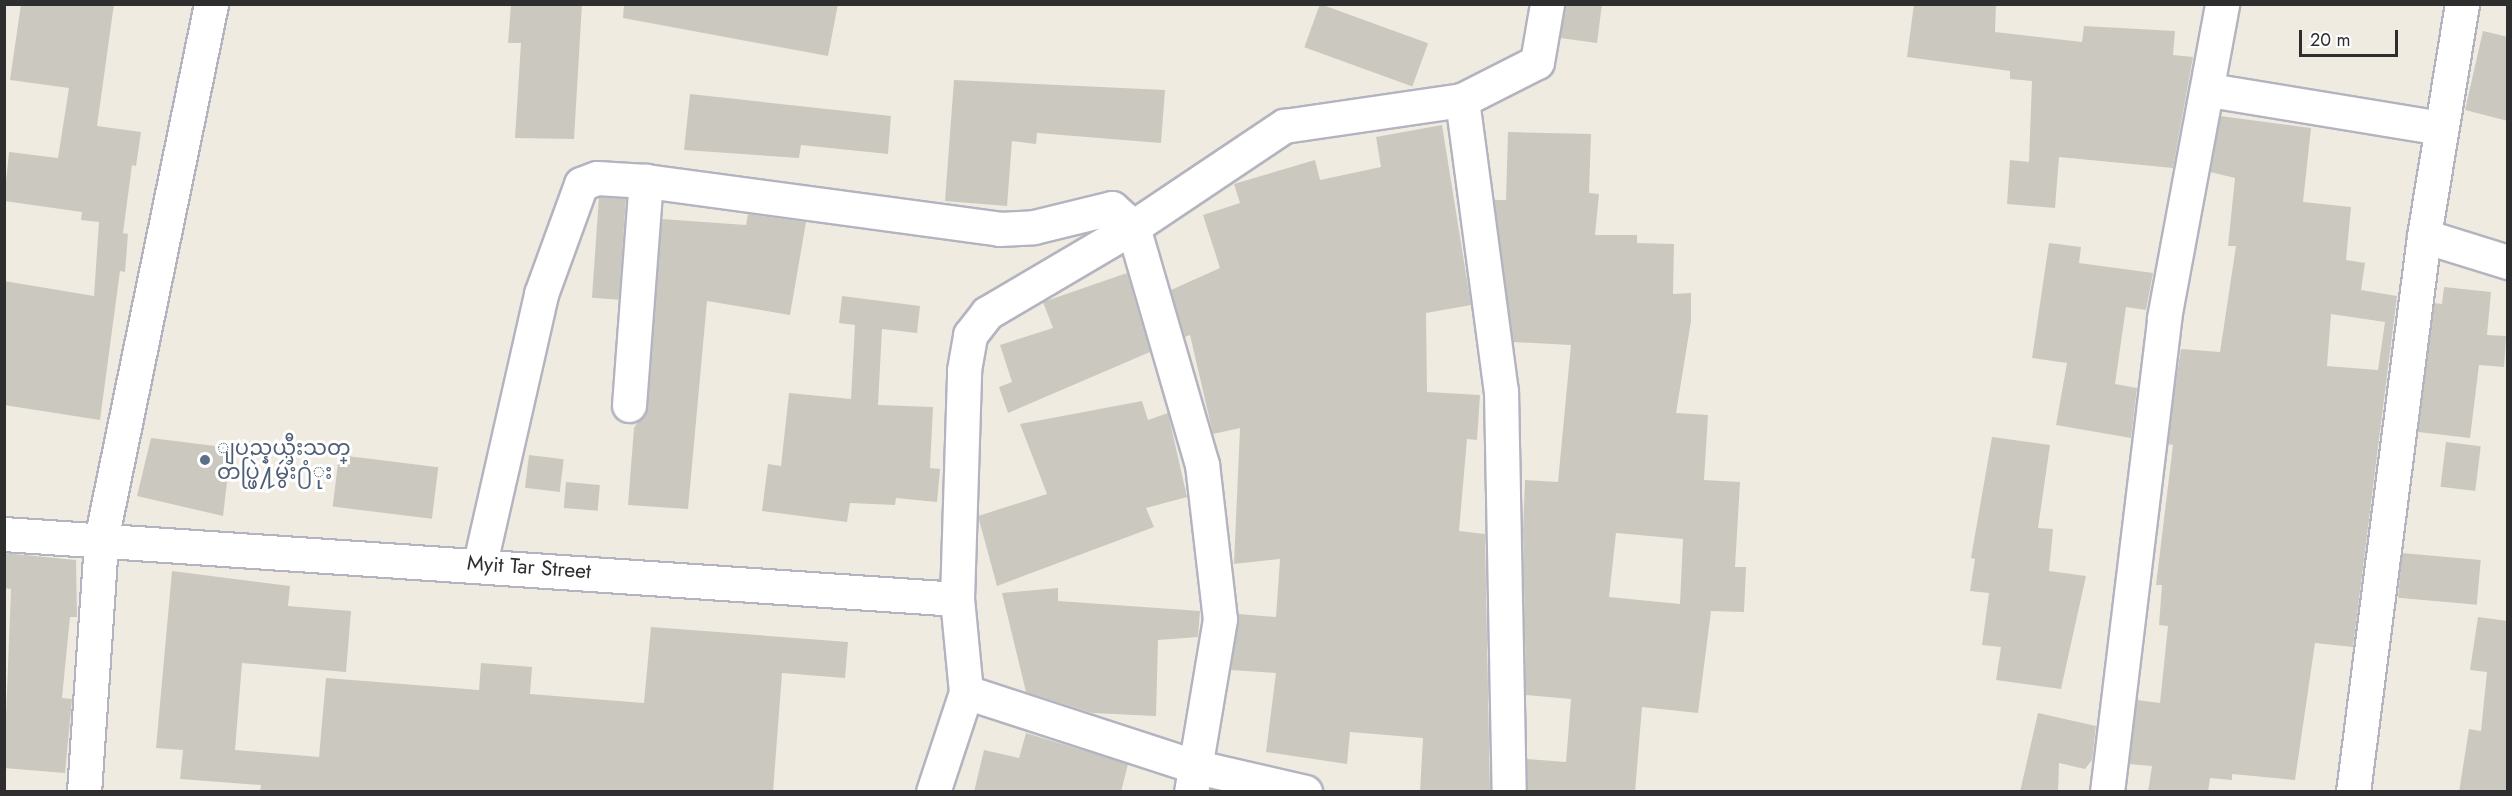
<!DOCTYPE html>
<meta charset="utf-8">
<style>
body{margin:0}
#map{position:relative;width:2512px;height:796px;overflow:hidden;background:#efebe1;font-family:Jost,"Noto Sans Myanmar",sans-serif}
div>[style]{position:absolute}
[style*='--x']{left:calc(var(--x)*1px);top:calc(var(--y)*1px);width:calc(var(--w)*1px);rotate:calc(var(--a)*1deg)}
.building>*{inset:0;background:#cbc9bf;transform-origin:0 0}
.roads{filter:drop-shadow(2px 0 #b4b4c1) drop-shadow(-2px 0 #b4b4c1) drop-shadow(0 2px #b4b4c1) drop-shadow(0 -2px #b4b4c1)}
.minor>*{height:33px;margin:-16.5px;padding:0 16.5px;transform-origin:16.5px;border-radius:16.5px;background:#fff}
.dots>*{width:16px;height:16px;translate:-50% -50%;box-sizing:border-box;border:3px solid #fff;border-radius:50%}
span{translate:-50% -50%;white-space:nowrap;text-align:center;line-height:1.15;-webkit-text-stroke:6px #fff;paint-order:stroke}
.service-label{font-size:21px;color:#4e5e75}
.left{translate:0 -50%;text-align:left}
.street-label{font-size:21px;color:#2e2e2e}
.frame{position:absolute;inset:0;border:6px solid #2e2e2e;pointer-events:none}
.scale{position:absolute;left:2299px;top:30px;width:99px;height:27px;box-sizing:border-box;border:3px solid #2e2e2e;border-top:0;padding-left:8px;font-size:18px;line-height:21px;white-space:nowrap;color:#2e2e2e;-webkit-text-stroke:4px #fff;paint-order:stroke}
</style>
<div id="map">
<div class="building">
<div style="clip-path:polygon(21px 4px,114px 4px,97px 126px,141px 132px,136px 166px,132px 165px,123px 233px,128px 234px,125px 272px,120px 271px,100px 420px,4px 405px,4px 281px,94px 296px,99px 222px,81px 220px,82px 212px,4px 201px,9px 152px,58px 158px,69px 88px,10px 80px)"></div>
<div style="clip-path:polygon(511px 4px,582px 4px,574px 139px,515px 138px,521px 43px,508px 43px)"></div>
<div style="clip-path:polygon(624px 4px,838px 4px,828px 56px,623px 18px)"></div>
<div style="left:1320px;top:4px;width:115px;height:46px;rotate:20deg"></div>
<div style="clip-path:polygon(1565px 4px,1602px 4px,1597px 43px,1560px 38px)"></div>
<div style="clip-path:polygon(1914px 4px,1996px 4px,1995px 32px,2082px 42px,2084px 26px,2175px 31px,2173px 55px,2193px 57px,2173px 168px,2059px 157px,2055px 208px,2007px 204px,2010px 160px,2029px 162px,2032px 81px,2010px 79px,2010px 71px,1907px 57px)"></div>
<div style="clip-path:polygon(2483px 31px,2508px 37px,2508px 121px,2465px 110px)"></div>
<div style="clip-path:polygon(954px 80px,1165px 90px,1161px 143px,1037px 133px,1036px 144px,1012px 141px,1007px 206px,945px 201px)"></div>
<div style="clip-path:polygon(690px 94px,891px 116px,888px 154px,801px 145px,799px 158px,684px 150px)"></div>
<div style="clip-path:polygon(evenodd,2220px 116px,2311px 128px,2303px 202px,2351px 207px,2346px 260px,2365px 263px,2361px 290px,2397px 296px,2353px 647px,2315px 643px,2295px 780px,2232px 774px,2232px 780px,2210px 778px,2208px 792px,2148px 792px,2152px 766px,2129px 764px,2137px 700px,2160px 703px,2168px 626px,2159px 625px,2162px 585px,2156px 585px,2173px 445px,2168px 444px,2174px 394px,2181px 349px,2220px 352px,2236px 246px,2228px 246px,2235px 178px,2210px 172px,2220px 116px,2331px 314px,2385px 322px,2378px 370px,2327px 366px,2331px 314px)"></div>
<div style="clip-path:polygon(1442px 125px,1471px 305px,1426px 313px,1427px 392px,1480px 395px,1477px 440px,1467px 439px,1459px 531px,1485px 534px,1490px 792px,1420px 792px,1423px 738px,1350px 732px,1347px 764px,1266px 752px,1276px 673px,1231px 670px,1238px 614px,1276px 617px,1280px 559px,1234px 564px,1240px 428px,1213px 434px,1190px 335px,1185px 337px,1171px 290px,1220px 268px,1203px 215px,1240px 203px,1234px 184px,1315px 160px,1320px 180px,1381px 167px,1376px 137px)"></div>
<div style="clip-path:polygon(evenodd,1508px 132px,1591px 134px,1589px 193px,1599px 194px,1595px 235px,1637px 235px,1637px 243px,1674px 244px,1673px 294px,1691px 293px,1691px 321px,1676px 413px,1708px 415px,1704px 480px,1740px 482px,1735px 567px,1746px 567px,1744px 612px,1711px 611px,1698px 713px,1642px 707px,1635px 792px,1528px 792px,1527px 759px,1566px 762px,1571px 699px,1526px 695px,1523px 531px,1525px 480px,1558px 482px,1571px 345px,1513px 342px,1494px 200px,1506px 200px,1508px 132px,1616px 533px,1683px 539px,1680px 604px,1609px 597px,1616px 533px)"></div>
<div style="left:599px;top:197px;width:27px;height:101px;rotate:4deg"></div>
<div style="clip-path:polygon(748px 214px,806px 222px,790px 315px,707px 301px,688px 509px,628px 505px,634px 428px,648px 406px,662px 219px,746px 225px)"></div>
<div style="clip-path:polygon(2049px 243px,2081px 247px,2079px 263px,2153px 273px,2146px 310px,2126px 307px,2115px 384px,2137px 388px,2131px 438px,2056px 425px,2067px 363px,2032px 358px)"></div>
<div style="clip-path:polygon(1127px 273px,1150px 352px,1008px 413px,999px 387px,1012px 382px,1000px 345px,1053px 328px,1043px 302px)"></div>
<div style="clip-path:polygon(2444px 287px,2491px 292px,2487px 335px,2506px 336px,2504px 367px,2479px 365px,2470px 438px,2418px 432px,2434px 303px,2442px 304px)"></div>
<div style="clip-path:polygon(842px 296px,920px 306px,917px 333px,882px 329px,878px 405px,933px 407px,930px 468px,940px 469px,937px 502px,896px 498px,895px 505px,850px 503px,847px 522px,762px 511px,768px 464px,781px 466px,789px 393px,851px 399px,855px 325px,839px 323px)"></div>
<div style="clip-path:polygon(1142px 401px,1148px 420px,1168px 413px,1187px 497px,1146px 508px,1154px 527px,997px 586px,978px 516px,1047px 494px,1020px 424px)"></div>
<div style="clip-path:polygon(1992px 437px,2050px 445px,2038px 528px,2053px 529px,2049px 571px,2086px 576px,2061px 689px,1996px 680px,2001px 647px,1982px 645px,1989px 593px,1970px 591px,1975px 559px,1971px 558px)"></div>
<div style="clip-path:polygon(151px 438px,231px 448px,223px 516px,137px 496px)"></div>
<div style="left:2446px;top:442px;width:35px;height:45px;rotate:7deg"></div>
<div style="left:339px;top:455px;width:100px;height:52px;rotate:7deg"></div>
<div style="left:529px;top:455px;width:35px;height:33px;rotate:7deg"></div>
<div style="left:566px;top:482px;width:34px;height:26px;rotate:5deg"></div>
<div style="clip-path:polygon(4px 553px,76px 560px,77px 617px,70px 617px,62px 698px,72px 699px,65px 773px,4px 768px,11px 589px,4px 588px)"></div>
<div style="left:2402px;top:553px;width:79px;height:45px;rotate:5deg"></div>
<div style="clip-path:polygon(172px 571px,290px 586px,288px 606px,351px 611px,346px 672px,242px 663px,235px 750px,319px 757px,326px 678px,479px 690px,481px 663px,532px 667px,530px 694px,644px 703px,651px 627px,848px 642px,845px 678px,782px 673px,773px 792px,260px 792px,261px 785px,180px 779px,183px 750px,156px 748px)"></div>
<div style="clip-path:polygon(1058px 588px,1058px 601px,1200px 611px,1198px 637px,1158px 640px,1156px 716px,1092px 713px,1026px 692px,1002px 593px)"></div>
<div style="clip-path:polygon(2478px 617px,2508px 621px,2508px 792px,2459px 792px,2469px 729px,2481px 731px,2487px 672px,2470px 670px)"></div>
<div style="clip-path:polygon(2038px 713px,2096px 726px,2092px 760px,2085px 769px,2059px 763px,2058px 792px,2020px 792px)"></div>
<div style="clip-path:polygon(1026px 733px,1128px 764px,1121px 792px,974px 792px,984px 750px,1019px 758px)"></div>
</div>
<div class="roads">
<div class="minor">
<div style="--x:2209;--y:90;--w:234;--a:9.3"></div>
<div style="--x:1462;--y:100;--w:294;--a:82.4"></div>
<div style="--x:1501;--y:391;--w:401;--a:88.9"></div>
<div style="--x:2424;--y:236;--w:88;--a:17.2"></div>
<div style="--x:629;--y:405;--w:225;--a:-85.7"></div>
<div style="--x:4;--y:534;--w:955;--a:3.9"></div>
<div style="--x:480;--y:563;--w:276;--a:-77.2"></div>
<div style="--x:541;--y:294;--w:117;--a:-70"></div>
<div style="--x:581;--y:184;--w:17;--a:-21"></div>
<div style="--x:597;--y:178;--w:49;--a:3.5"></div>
<div style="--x:646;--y:181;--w:356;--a:7.7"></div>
<div style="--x:999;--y:229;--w:35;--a:-3"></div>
<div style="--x:1034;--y:227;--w:80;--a:-13.7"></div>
<div style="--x:1112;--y:208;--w:28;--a:42"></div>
<div style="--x:1133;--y:227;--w:247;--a:73.8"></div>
<div style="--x:1202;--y:464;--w:156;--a:83.4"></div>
<div style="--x:1220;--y:619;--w:175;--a:99.5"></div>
<div style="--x:966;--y:692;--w:243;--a:18"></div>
<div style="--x:1197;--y:767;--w:111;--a:13"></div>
<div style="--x:84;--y:792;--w:253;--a:-86.1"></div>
<div style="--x:101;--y:540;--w:547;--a:-78.4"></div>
<div style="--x:933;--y:792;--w:105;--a:-71.7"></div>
<div style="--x:966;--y:692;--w:93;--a:-95.5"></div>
<div style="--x:957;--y:599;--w:229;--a:-88.2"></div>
<div style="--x:964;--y:370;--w:36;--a:-80"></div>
<div style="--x:970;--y:335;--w:28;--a:-52"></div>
<div style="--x:987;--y:313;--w:169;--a:-30.5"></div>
<div style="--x:1133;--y:227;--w:182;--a:-33.8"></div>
<div style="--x:1284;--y:126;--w:180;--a:-8.3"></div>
<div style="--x:1462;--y:100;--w:84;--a:-26.9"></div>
<div style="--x:1537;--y:62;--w:59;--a:-80.2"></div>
<div style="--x:2107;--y:792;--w:477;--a:-83.1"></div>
<div style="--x:2164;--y:318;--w:319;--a:-79.5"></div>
<div style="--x:2353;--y:792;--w:561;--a:-82.72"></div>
<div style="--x:2424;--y:236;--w:235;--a:-80.7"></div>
</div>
</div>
<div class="dots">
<div style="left:205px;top:460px;background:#5c6f8a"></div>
</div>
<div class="service-label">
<span class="left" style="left:217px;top:460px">ျပည္နယ္မီးသတ္<br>တပ္ဖြဲ႔မွဴး႐ံုး</span>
</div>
<div class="street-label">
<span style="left:529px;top:567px;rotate:4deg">Myit Tar Street</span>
</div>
<div class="frame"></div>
<div class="scale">20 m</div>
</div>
